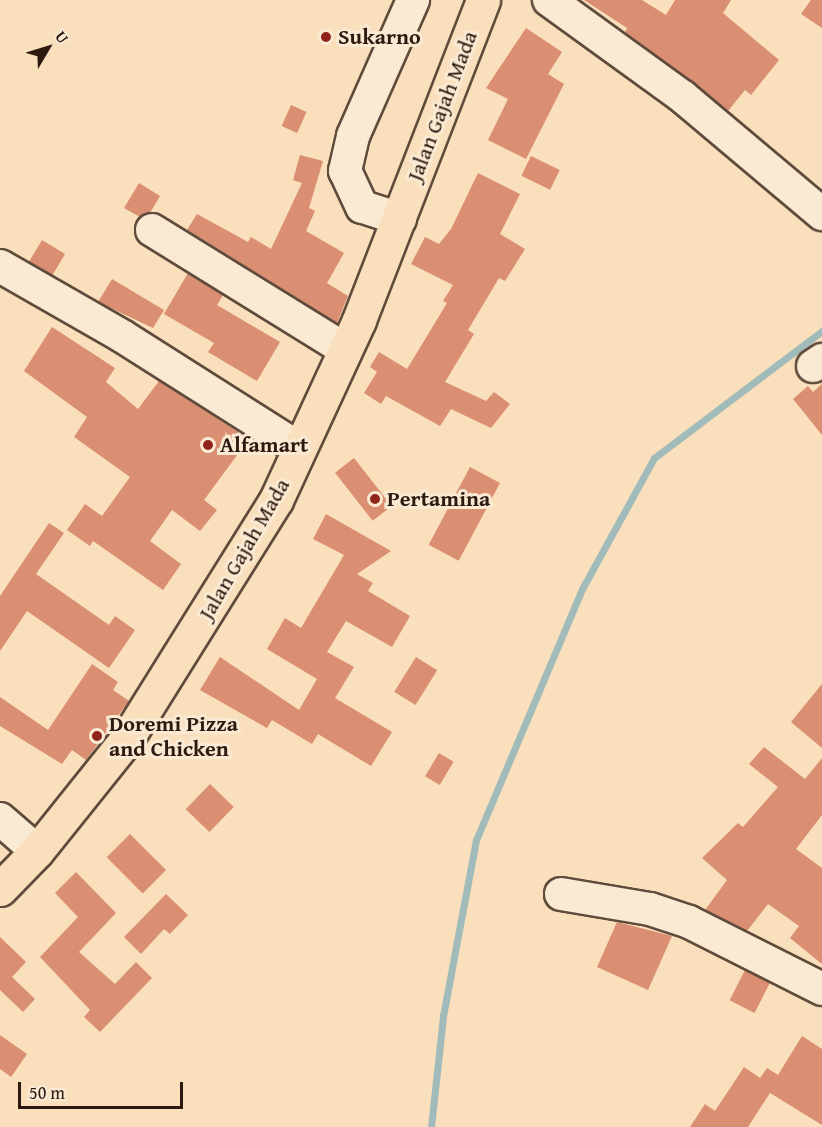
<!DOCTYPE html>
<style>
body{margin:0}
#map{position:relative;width:822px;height:1127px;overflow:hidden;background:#f9dfbb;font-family:"Gentium Book Plus",serif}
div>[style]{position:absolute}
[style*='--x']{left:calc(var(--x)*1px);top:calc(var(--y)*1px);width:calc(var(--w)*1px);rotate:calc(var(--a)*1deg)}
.stream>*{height:7px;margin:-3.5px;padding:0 3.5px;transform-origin:3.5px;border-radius:3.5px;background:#a1baba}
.building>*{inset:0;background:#da8e72;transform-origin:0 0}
.roads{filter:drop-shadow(2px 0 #5f4b3c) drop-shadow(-2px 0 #5f4b3c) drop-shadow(0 2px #5f4b3c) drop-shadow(0 -2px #5f4b3c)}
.minor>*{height:32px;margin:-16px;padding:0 16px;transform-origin:16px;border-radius:16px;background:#fbead3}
.highway>*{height:33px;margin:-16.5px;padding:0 16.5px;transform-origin:16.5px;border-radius:16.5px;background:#f9dfbb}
.dots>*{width:16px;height:16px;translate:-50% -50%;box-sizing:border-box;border:3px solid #fbead3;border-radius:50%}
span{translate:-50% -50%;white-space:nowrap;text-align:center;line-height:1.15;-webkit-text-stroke:6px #fbead3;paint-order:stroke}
.poi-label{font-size:22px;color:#2c1a11;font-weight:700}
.left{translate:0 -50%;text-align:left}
.street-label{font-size:22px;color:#2c1a11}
.north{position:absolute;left:18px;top:18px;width:60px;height:60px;-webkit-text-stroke:4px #fbead3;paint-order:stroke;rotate:52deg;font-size:16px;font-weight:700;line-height:24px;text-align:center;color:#2c1a11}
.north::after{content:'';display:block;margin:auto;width:21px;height:27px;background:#2c1a11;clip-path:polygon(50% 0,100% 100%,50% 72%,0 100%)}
.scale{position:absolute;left:18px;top:1082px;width:165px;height:27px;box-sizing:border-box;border:3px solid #2c1a11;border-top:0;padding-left:8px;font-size:18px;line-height:21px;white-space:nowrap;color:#2c1a11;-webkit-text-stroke:4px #fbead3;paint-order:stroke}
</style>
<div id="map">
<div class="stream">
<div style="--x:431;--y:1127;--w:112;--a:-83.8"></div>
<div style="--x:443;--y:1016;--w:179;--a:-79.4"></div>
<div style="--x:476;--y:840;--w:272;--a:-67.1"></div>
<div style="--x:582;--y:589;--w:149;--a:-61.2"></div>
<div style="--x:654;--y:458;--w:211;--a:-37.1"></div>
</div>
<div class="building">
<div style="clip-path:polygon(584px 0,642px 0,666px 15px,675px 0,731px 0,723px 13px,779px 60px,751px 95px,745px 90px,728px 111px,625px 32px,627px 28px)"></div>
<div style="clip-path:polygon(811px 0,822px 0,822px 28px,801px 14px)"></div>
<div style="clip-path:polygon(526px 28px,562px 52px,548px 74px,564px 84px,526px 159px,488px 140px,508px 99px,486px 88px)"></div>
<div style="left:291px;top:105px;width:17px;height:23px;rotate:24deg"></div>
<div style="clip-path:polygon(300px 155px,323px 161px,309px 208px,315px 211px,306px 231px,344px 253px,327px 283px,348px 296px,337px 323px,187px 230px,197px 214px,248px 242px,251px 237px,271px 249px,302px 183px,293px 180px)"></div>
<div style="left:531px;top:156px;width:32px;height:22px;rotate:26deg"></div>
<div style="clip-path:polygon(478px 173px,520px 194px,500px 234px,525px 249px,505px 281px,499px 278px,468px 330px,474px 334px,445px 382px,486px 401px,494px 392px,510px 404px,491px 428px,451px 409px,440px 426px,386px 396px,381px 404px,364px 393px,377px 372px,370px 367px,379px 352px,407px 369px,447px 303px,443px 301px,453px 285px,411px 264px,425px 237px,439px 244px,451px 229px)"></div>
<div style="clip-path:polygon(139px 183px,160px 196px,150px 213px,140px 217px,124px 208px)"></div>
<div style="left:42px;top:240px;width:27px;height:26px;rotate:31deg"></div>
<div style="clip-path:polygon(188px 273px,223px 295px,217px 305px,280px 342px,257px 381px,208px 352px,214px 343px,164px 314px)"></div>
<div style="clip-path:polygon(112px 279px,164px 310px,153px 328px,98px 302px)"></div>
<div style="clip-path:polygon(52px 327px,115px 368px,106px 382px,138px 409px,159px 381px,249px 439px,204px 500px,217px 510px,200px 531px,172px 510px,150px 541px,181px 564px,163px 590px,93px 541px,90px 546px,67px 530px,85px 504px,102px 516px,130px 477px,74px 437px,87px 417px,24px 371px)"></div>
<div style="clip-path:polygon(822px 384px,822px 435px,793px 399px,808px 386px,813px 392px)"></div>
<div style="left:354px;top:458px;width:61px;height:24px;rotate:52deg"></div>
<div style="left:470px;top:467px;width:34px;height:88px;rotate:28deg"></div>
<div style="clip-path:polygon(326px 514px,391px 551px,357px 574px,373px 583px,368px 591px,410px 616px,392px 647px,346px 621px,327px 652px,354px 667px,335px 698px,392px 732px,371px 766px,318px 734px,312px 744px,272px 720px,267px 728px,200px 690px,220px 657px,299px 710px,317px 679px,267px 649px,285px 618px,301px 628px,344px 555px,313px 539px)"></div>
<div style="clip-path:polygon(49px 523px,64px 533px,36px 574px,109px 625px,115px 616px,135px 630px,109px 668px,27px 611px,0 651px,0 596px)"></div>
<div style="left:416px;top:657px;width:25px;height:41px;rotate:32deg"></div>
<div style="clip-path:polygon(92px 664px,118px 682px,113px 690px,129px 701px,86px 760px,72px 750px,62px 764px,0 726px,0 697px,48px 730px)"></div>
<div style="clip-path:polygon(822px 684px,822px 748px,791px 722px)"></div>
<div style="clip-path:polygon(764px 747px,805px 779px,822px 758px,822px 815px,796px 849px,822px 868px,822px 964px,790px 938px,799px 926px,768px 904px,747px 931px,705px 910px,727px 880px,702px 858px,738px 823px,743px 827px,778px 787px,749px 764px)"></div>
<div style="left:439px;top:753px;width:17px;height:27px;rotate:31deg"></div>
<div style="left:210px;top:784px;width:33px;height:35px;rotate:44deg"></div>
<div style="left:130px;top:834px;width:51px;height:33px;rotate:45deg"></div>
<div style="clip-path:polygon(76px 872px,116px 913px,79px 952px,115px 984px,136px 962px,152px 978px,100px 1032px,84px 1017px,90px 1010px,40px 957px,78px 917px,55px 893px)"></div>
<div style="clip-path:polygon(166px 894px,188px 915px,170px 934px,164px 929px,141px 954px,124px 937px)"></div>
<div style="clip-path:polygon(617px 922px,672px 936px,648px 990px,597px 967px)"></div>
<div style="clip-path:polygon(0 937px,26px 962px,12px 977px,35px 999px,23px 1012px,0 990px)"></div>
<div style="left:745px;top:970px;width:28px;height:34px;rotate:27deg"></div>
<div style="clip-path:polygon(0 1035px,27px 1054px,11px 1077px,0 1069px)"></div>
<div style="clip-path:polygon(802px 1036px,822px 1049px,822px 1125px,770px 1093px,748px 1127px,690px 1127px,705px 1104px,715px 1111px,744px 1067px,760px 1078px,767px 1068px,778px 1075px)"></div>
</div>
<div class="roads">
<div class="minor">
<div style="--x:549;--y:0;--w:165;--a:35.9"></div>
<div style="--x:683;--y:97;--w:182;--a:40.1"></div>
<div style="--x:400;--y:219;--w:40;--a:-162"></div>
<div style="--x:362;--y:207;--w:40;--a:-115"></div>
<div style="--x:345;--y:171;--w:36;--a:-77"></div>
<div style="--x:353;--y:136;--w:149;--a:-66.2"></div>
<div style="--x:152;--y:230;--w:227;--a:31.7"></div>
<div style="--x:0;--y:266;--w:141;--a:29.8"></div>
<div style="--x:122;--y:336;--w:211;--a:32.4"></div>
<div style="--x:813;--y:366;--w:11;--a:-34"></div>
<div style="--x:0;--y:819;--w:49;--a:40.9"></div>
<div style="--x:561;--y:894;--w:90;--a:9.6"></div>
<div style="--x:650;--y:909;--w:41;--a:18.4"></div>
<div style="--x:689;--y:922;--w:149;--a:26.7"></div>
</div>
<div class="highway">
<div style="--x:0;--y:889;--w:53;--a:-45.8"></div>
<div style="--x:37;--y:851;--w:142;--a:-51.3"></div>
<div style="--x:126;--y:740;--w:283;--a:-58"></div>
<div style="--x:276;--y:500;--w:198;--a:-65.2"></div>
<div style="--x:359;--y:320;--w:343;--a:-68.8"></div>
</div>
</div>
<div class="dots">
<div style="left:326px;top:37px;background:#8f2418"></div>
<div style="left:208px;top:445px;background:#8f2418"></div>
<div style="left:375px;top:499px;background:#8f2418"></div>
<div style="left:97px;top:736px;background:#8f2418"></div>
</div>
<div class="poi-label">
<span class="left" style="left:338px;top:37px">Sukarno</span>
<span class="left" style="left:220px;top:445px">Alfamart</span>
<span class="left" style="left:387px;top:499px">Pertamina</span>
<span class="left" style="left:109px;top:736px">Doremi Pizza<br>and Chicken</span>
</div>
<div class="street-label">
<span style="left:442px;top:106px;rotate:-69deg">Jalan Gajah Mada</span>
<span style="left:244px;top:549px;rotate:-60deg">Jalan Gajah Mada</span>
</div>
<div class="north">U</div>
<div class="scale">50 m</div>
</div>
